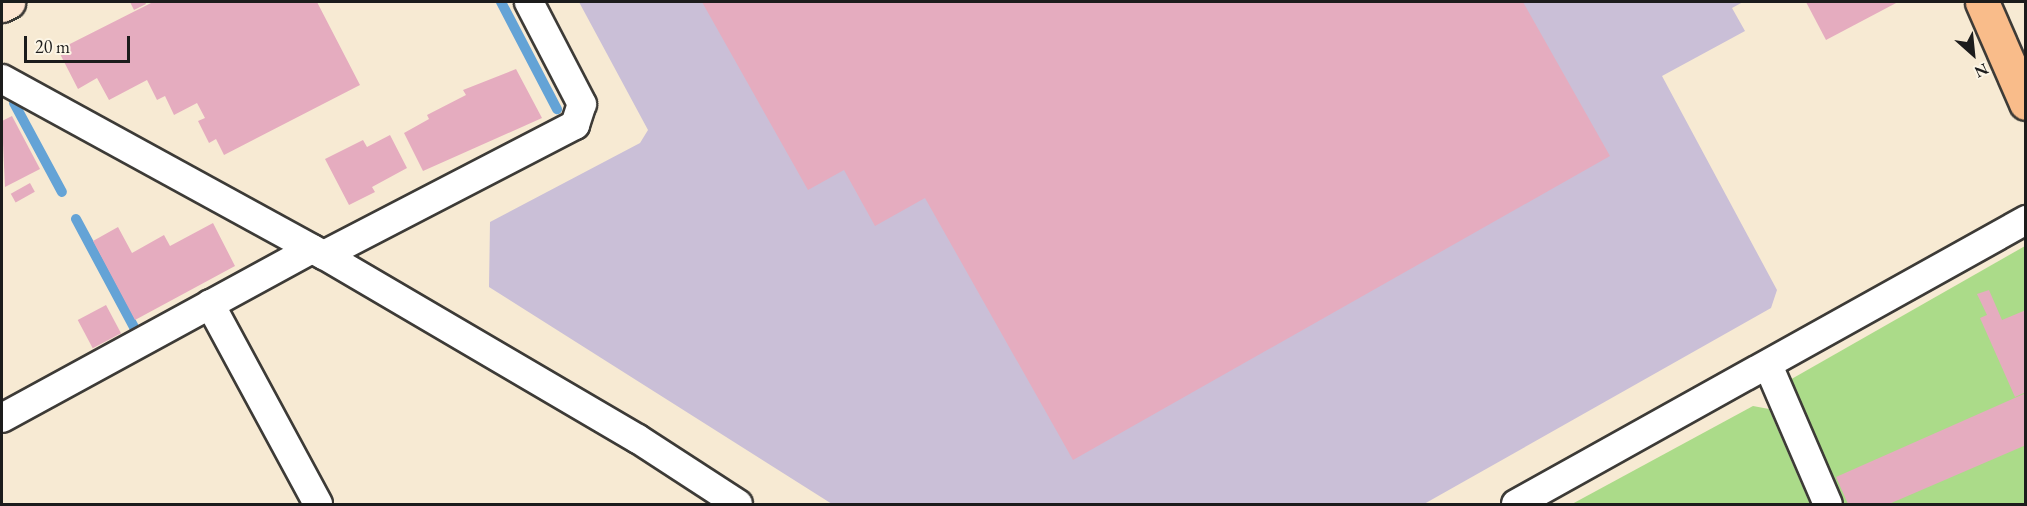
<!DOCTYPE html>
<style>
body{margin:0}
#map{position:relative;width:2027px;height:506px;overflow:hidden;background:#f7ead3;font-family:"EB Garamond",serif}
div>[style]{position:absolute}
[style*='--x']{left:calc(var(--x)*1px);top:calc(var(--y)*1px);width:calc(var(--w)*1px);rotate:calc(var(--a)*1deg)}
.industrial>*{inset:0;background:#cabfd7}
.green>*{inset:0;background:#abdb89}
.stream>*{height:10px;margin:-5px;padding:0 5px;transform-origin:5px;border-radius:5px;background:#64a3d6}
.building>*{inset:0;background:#e5acbf;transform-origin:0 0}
.roads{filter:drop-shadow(2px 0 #3d3b37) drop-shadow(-2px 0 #3d3b37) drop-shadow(0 2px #3d3b37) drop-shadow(0 -2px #3d3b37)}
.street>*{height:28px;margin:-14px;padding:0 14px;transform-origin:14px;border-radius:14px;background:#fff}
.secondary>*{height:33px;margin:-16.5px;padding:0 16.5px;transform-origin:16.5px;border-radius:16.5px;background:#fde4d0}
.primary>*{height:33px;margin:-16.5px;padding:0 16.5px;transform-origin:16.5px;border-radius:16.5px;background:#f9bc8a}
span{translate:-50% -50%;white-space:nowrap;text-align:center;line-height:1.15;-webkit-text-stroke:5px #fcf5e5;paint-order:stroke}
.frame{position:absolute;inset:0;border:3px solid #1c1c1c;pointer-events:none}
.north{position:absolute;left:1943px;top:24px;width:60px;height:60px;-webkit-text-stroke:4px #fcf5e5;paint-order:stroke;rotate:153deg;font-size:16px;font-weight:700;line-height:24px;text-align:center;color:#1c1c1c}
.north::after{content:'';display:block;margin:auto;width:21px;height:27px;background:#1c1c1c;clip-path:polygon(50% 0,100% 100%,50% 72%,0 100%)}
.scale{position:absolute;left:24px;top:36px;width:106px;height:27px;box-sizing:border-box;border:3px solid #1c1c1c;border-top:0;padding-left:8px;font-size:18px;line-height:21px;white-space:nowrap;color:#1c1c1c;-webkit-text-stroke:4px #fcf5e5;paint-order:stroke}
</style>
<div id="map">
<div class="industrial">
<div style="clip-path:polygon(579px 2px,1743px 2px,1732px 8px,1745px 31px,1662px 76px,1777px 290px,1771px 308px,1424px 504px,832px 504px,489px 287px,490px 222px,640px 143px,648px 130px)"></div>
</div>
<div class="green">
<div style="clip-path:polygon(2025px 246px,2025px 504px,1843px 504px,1788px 381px)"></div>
<div style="clip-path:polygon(1753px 406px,1769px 409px,1810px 504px,1572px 504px)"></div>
</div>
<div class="stream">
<div style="--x:501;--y:2;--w:121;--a:62.4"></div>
<div style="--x:14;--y:103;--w:101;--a:61.7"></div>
<div style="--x:76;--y:219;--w:123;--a:61.8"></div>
</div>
<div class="building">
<div style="clip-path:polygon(130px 2px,145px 2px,146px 4px,134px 10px)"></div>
<div style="clip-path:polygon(153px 2px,317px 2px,360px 85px,224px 155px,216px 139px,209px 143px,198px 121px,205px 118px,197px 103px,174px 115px,165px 96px,157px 100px,147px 80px,109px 100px,97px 78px,78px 89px,58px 50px)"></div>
<div style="clip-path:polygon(702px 2px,1523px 2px,1610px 156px,1073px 460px,925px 198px,875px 226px,844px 170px,808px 190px)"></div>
<div style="clip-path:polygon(1806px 2px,1898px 2px,1826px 40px)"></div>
<div style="clip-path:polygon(516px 69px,542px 118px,423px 171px,404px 133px,429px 119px,427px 115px,466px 95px,463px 90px)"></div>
<div style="clip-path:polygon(12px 116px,40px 169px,5px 187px,2px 121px)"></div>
<div style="clip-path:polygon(390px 135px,407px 168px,372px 187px,375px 192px,349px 205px,325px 159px,363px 140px,367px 147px)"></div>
<div style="left:30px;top:183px;width:10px;height:22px;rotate:61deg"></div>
<div style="clip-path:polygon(213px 223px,235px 266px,135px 320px,93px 241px,118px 227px,132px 253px,164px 235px,170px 246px)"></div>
<div style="clip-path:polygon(1989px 290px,2002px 320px,2026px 310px,2026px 392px,2015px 397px,1980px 318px,1987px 315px,1977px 294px)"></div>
<div style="left:106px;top:305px;width:32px;height:32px;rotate:62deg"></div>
<div style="clip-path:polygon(2026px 393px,2026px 445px,1889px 504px,1848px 504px,1836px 477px)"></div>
</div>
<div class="roads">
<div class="street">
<div style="--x:2;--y:79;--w:367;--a:28.7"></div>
<div style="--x:324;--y:255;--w:364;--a:30.4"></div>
<div style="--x:638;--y:439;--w:119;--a:33"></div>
<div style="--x:324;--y:255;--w:283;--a:-27.4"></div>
<div style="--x:575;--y:125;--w:22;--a:-72"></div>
<div style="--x:582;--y:104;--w:115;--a:-117.5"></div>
<div style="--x:210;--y:304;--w:227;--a:61.6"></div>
<div style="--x:1768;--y:365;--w:151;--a:66.7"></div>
<div style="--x:2;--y:418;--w:353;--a:-28.6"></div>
<div style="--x:1516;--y:504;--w:584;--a:-29.11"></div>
</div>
<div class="secondary">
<div style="--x:2;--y:5;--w:7;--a:-27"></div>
</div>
<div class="primary">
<div style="--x:1982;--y:2;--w:110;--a:66.5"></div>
</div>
</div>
<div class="frame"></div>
<div class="north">N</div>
<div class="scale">20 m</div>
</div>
